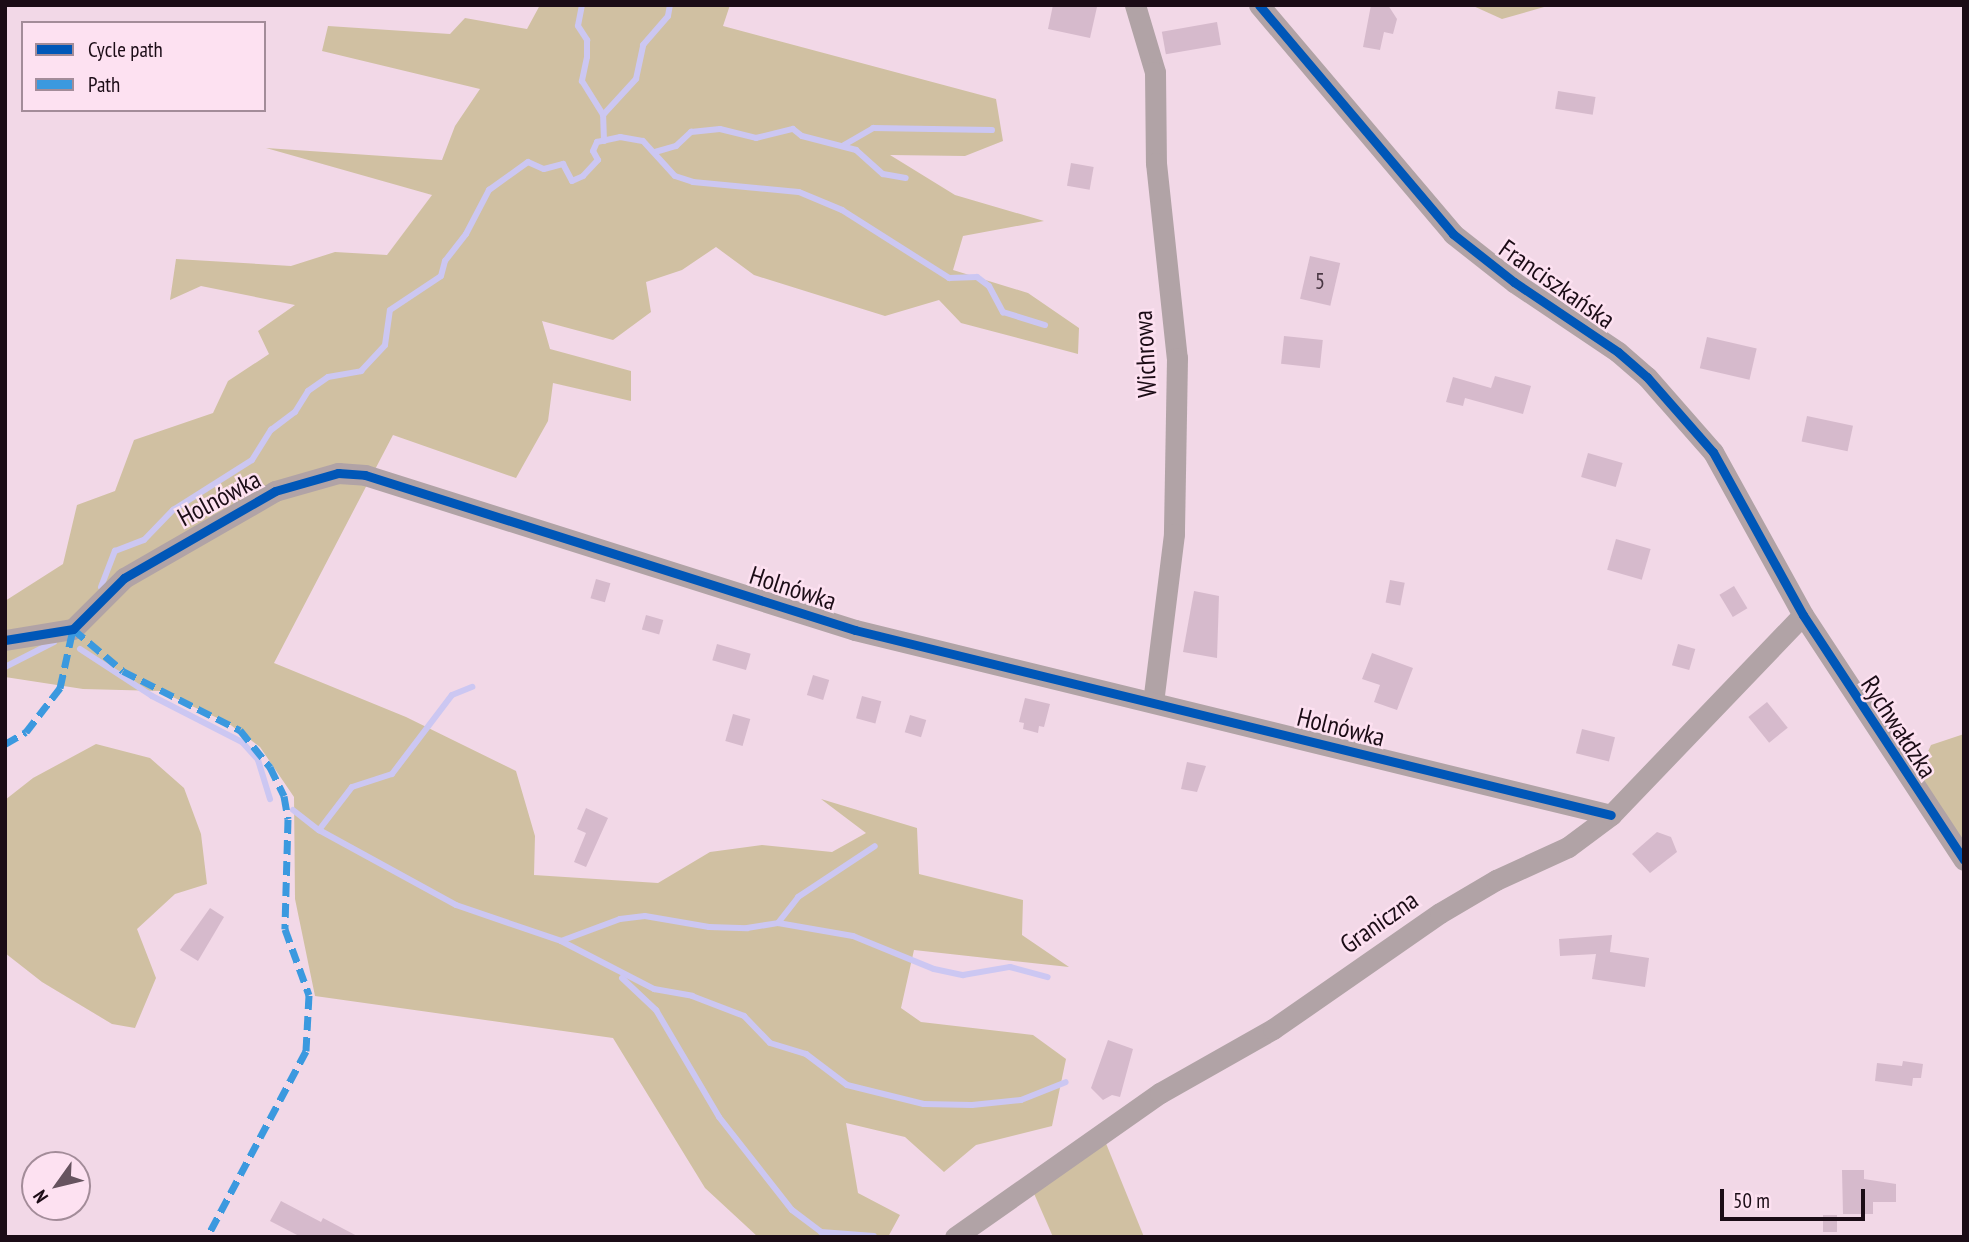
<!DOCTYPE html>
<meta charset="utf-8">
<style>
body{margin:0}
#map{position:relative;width:1969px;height:1242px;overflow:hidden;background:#f2d8e7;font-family:"PT Sans Narrow",sans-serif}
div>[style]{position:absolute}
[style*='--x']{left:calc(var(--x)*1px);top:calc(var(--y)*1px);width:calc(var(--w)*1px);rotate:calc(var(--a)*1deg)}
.green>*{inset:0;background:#d0c0a2}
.stream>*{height:6px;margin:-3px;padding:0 3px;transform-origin:3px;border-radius:3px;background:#ccc7f2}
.building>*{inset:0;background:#d6bacc;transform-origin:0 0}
.minor>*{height:21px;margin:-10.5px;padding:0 10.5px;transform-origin:10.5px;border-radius:10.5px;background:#b1a3a6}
.quiet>*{height:7px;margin-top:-3.5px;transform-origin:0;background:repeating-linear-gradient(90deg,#3b99df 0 14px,transparent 0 21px)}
.cycleway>*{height:9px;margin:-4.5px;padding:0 4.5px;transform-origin:4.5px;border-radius:4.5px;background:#0057b8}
span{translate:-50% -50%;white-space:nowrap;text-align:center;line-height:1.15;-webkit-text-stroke:5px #fde1f1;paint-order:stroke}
.number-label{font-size:23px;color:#4a3844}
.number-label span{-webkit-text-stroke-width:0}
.street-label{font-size:26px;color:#1b0c16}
.frame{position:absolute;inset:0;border:7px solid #1b0c16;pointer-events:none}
.legend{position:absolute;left:21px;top:21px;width:245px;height:91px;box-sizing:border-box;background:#fde1f1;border:2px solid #a38c99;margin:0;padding:9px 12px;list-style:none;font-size:21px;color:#1b0c16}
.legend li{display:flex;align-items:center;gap:14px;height:35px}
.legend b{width:35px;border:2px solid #a38c99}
.north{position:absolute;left:21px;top:1151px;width:70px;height:70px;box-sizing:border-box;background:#fde1f1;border:2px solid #a38c99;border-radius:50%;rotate:236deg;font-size:19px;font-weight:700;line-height:28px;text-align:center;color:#1b0c16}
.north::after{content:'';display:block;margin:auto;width:24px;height:32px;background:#66535f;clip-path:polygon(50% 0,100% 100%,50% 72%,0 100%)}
.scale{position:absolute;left:1720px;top:1189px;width:145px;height:32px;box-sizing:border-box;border:4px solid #1b0c16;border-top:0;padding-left:9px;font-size:21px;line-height:24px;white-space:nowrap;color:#1b0c16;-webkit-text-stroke:5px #fde1f1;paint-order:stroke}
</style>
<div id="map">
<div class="green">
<div style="clip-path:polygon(540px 5px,730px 5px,723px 26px,996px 99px,1003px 141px,965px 156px,890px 155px,955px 195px,1044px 221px,963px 236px,953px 270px,1028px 293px,1079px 328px,1078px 354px,961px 323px,939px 300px,885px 316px,754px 275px,716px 247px,682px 270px,646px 282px,651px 312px,613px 340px,542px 321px,550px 349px,631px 371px,631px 401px,553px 383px,548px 421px,516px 478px,393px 435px,274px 663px,406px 717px,516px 771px,535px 836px,534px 875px,658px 883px,710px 852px,762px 845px,832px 852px,866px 833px,821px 799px,917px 828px,919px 874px,1023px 900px,1022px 935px,1069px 967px,914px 950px,901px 1008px,921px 1022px,1033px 1035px,1066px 1059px,1052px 1126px,976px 1145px,944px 1172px,905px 1137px,846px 1123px,858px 1193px,900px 1215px,888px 1237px,758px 1237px,705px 1188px,613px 1038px,315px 996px,295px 899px,294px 797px,260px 747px,228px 723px,160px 691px,83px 689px,5px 677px,5px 601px,63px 564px,77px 505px,115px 491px,134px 440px,213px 413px,228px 381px,269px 354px,258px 331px,295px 305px,201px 286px,170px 300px,176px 259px,291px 266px,335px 252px,387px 255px,432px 195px,266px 148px,442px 160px,455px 126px,480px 89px,322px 51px,328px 26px,450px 34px,465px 18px,527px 29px)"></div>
<div style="clip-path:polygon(1471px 5px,1551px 5px,1502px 19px)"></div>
<div style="clip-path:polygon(1964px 734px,1964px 856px,1912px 786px,1931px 745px)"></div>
<div style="clip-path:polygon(96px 744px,150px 758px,184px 788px,201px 834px,207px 884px,175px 894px,137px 929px,156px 978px,135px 1028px,112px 1024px,42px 982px,5px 953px,5px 800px,33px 778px)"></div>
<div style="clip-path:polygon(1105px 1141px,1144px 1237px,1053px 1237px,1032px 1189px)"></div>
</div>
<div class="stream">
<div style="--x:582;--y:5;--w:21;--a:101"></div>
<div style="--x:578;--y:26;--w:17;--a:57"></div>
<div style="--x:587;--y:40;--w:17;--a:90"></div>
<div style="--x:587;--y:57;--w:25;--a:102"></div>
<div style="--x:582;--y:81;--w:40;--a:58"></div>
<div style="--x:604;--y:141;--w:26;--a:-92"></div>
<div style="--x:603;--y:115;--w:49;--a:-47.5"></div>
<div style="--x:636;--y:79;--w:35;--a:-78"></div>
<div style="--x:643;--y:45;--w:38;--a:-49"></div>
<div style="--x:668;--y:16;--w:11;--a:-80"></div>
<div style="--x:844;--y:145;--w:34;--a:-30"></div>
<div style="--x:873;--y:128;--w:119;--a:1"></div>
<div style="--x:655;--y:152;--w:22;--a:-16"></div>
<div style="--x:676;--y:146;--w:21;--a:-43"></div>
<div style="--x:691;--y:132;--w:29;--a:-6"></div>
<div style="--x:720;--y:129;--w:37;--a:14"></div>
<div style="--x:756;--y:138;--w:38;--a:-14"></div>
<div style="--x:793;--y:129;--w:11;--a:38"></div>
<div style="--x:802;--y:136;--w:56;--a:14.5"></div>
<div style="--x:856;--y:150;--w:36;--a:42"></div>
<div style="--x:883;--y:174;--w:23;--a:10"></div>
<div style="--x:101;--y:587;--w:39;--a:-69"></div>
<div style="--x:115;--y:551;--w:31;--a:-21"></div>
<div style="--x:144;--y:540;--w:42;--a:-46"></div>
<div style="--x:173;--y:510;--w:93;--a:-32.3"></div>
<div style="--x:252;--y:460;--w:36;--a:-58"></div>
<div style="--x:271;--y:430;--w:30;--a:-37"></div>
<div style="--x:295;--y:412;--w:25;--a:-58"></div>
<div style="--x:308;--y:391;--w:24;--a:-35"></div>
<div style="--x:328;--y:377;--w:34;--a:-10"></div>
<div style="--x:361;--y:371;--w:35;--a:-47"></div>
<div style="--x:385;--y:345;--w:35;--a:-82"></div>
<div style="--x:390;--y:310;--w:61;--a:-33.7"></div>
<div style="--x:441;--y:276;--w:16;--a:-75"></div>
<div style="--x:445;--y:261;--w:34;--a:-52"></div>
<div style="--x:466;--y:234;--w:50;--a:-62.4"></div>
<div style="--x:489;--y:190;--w:48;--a:-35.7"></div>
<div style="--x:528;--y:162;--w:17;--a:24"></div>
<div style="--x:544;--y:169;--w:20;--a:-15"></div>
<div style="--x:563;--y:164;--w:19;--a:62"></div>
<div style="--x:572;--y:181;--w:12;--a:-24"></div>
<div style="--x:583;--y:176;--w:22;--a:-47"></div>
<div style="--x:598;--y:160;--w:10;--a:-119"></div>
<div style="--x:593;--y:151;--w:10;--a:-66"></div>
<div style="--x:597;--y:142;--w:24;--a:-12"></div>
<div style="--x:620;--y:137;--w:23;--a:10"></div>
<div style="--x:643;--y:141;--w:47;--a:47.6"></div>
<div style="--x:675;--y:176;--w:19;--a:18"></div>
<div style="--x:693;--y:182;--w:106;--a:5.4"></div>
<div style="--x:799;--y:192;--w:47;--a:22.7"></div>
<div style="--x:842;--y:210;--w:127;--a:32.4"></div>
<div style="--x:949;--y:278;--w:28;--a:-2"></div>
<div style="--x:977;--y:277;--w:15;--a:37"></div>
<div style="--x:989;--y:286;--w:30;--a:62"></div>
<div style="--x:1003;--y:312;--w:44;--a:17.2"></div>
<div style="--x:80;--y:649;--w:86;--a:33.1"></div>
<div style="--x:152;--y:696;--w:101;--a:27.1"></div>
<div style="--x:242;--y:742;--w:24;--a:48"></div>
<div style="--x:258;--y:760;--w:41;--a:72.9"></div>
<div style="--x:5;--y:667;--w:55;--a:-27"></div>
<div style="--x:293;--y:810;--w:33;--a:38"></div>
<div style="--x:319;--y:830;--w:156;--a:28.7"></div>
<div style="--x:456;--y:905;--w:111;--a:18.9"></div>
<div style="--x:561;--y:941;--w:105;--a:27.3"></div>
<div style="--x:654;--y:989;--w:39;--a:10"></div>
<div style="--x:692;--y:996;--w:56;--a:21"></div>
<div style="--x:744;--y:1016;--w:37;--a:46"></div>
<div style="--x:770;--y:1043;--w:38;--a:17"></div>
<div style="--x:806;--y:1054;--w:51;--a:37.1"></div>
<div style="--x:847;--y:1085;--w:79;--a:13.9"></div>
<div style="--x:924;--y:1104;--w:48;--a:1.2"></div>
<div style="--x:972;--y:1105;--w:49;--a:-5.8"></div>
<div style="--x:1021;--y:1100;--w:48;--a:-21.8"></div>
<div style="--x:319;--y:830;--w:54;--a:-52.5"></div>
<div style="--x:352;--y:787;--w:42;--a:-18"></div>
<div style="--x:392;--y:774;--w:99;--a:-52.8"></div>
<div style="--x:452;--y:695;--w:22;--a:-22"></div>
<div style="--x:778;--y:923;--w:76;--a:9.8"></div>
<div style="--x:853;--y:936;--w:87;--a:22.2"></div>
<div style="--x:934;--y:969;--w:30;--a:12"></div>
<div style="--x:963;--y:975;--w:48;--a:-9.7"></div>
<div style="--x:1010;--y:967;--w:39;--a:15"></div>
<div style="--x:561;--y:941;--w:63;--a:-20.4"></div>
<div style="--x:620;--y:919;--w:25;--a:-7"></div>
<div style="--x:645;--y:916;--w:65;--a:9.8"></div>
<div style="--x:709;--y:927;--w:38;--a:2"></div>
<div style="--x:747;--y:928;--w:31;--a:-9"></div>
<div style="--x:778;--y:923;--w:33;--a:-52"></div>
<div style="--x:798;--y:897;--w:92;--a:-33.5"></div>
<div style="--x:622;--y:978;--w:47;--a:43.3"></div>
<div style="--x:656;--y:1010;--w:124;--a:59.5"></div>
<div style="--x:719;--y:1117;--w:118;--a:51.9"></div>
<div style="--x:792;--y:1210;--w:36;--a:37"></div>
<div style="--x:821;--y:1232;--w:53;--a:4.3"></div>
</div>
<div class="building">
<div style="clip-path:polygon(1053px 5px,1097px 7px,1090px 38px,1048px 29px)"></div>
<div style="clip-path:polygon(1371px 5px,1388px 5px,1397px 19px,1393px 34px,1384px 32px,1380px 50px,1363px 47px)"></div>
<div style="left:1217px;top:22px;width:23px;height:56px;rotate:80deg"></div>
<div style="left:1558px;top:91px;width:38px;height:18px;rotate:9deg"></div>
<div style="left:1071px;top:163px;width:23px;height:23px;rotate:10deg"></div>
<div style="left:1310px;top:256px;width:31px;height:44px;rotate:13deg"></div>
<div style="left:1284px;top:336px;width:39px;height:28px;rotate:6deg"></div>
<div style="left:1707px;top:337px;width:51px;height:32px;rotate:13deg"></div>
<div style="clip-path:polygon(1495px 376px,1531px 386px,1523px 414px,1465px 398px,1463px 406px,1446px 402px,1453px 377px,1491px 388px)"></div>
<div style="left:1807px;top:416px;width:47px;height:26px;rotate:12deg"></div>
<div style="left:1588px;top:453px;width:36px;height:25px;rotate:16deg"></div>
<div style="left:1616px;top:539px;width:36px;height:32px;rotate:16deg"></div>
<div style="left:596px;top:579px;width:15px;height:20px;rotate:16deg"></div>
<div style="left:1390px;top:580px;width:15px;height:23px;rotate:11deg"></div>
<div style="left:1734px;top:586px;width:26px;height:17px;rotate:59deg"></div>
<div style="clip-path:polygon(1194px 591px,1219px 596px,1217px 658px,1183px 652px)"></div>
<div style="left:646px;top:615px;width:18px;height:15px;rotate:16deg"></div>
<div style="left:717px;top:644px;width:35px;height:17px;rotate:16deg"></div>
<div style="left:1678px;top:644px;width:18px;height:22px;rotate:16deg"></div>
<div style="clip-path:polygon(1372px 653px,1413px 668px,1397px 710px,1374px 702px,1380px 685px,1362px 679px)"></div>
<div style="left:813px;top:675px;width:17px;height:21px;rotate:17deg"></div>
<div style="left:862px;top:696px;width:20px;height:23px;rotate:15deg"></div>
<div style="clip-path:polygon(1025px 698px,1050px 704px,1044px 727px,1039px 726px,1038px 733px,1023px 729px,1024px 723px,1019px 722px)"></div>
<div style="left:1767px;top:702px;width:33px;height:24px;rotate:51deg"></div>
<div style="left:733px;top:714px;width:18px;height:28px;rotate:16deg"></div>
<div style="left:910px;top:715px;width:17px;height:18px;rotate:17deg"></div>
<div style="left:1582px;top:729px;width:34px;height:25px;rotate:14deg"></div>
<div style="clip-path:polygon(1187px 762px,1206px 766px,1197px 792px,1181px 789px)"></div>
<div style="clip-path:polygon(586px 808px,608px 818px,586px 867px,574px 862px,586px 833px,577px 829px)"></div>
<div style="clip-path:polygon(1657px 832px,1671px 837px,1677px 852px,1650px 873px,1632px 854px)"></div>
<div style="clip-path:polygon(210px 908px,224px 917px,198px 961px,180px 950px)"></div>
<div style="clip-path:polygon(1612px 935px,1610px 952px,1649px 958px,1645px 987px,1592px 979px,1596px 954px,1560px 956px,1559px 939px)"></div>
<div style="clip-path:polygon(1108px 1040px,1133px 1049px,1120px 1097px,1112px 1095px,1103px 1100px,1091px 1088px)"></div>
<div style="clip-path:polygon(1903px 1061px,1923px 1064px,1921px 1078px,1913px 1078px,1912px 1086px,1875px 1081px,1877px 1063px,1902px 1066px)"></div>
<div style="clip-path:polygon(1842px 1170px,1864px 1170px,1864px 1179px,1896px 1184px,1896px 1202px,1873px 1202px,1873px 1214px,1843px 1214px)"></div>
<div style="clip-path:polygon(281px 1201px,321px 1222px,323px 1218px,359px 1237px,301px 1237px,270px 1221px)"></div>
<div style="left:1823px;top:1215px;width:14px;height:17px"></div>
</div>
<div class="minor">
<div style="--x:1135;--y:5;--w:70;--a:73.4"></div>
<div style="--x:1155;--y:72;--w:91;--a:89.4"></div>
<div style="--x:1156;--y:163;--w:196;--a:83.9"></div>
<div style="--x:1177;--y:358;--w:176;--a:91"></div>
<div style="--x:1174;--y:534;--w:169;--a:97.1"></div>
<div style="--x:1259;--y:5;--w:300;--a:49.7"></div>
<div style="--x:1453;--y:234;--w:78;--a:38.2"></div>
<div style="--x:1514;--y:282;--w:125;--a:33.9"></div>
<div style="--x:1618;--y:352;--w:38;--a:41"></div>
<div style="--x:1647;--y:377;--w:100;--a:48.7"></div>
<div style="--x:1713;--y:452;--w:186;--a:61.1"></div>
<div style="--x:1803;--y:615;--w:293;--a:56.7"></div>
<div style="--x:5;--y:640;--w:69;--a:-9.2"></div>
<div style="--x:73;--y:629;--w:72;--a:-45"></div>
<div style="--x:124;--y:578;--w:174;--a:-29.9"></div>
<div style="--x:275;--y:491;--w:66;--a:-15.9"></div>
<div style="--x:338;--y:473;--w:27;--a:4"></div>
<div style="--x:365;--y:475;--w:514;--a:17.55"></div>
<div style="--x:855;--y:630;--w:778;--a:13.75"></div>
<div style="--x:955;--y:1237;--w:251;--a:-35.1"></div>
<div style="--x:1160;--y:1093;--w:130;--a:-29.5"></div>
<div style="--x:1273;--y:1029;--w:203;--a:-34.8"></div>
<div style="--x:1440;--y:913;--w:65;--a:-30.5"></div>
<div style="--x:1496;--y:880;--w:79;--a:-24.6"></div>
<div style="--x:1568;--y:847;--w:54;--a:-36.7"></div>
<div style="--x:1611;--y:815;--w:277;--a:-46.2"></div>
</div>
<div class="quiet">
<div style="--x:5;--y:744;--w:24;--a:-30"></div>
<div style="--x:26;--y:732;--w:56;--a:-52.3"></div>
<div style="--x:60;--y:688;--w:60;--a:-77.6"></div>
<div style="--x:73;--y:629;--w:65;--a:40"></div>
<div style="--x:123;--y:671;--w:131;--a:26.8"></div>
<div style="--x:240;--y:730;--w:48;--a:51"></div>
<div style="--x:270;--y:767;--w:32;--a:64"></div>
<div style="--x:284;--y:796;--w:23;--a:80"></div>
<div style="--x:288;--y:819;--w:110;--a:91.6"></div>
<div style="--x:285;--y:929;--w:70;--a:70"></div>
<div style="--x:309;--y:995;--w:56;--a:93.1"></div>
<div style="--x:306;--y:1051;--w:211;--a:118"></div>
</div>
<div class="cycleway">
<div style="--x:1259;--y:5;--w:300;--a:49.7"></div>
<div style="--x:1453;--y:234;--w:78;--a:38.2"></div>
<div style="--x:1514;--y:282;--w:125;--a:33.9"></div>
<div style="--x:1618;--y:352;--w:38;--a:41"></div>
<div style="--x:1647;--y:377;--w:100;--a:48.7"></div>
<div style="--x:1713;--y:452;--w:186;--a:61.1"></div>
<div style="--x:1803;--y:615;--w:293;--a:56.7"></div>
<div style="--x:5;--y:640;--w:69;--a:-9.2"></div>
<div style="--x:73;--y:629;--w:72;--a:-45"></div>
<div style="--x:124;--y:578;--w:174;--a:-29.9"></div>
<div style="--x:275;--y:491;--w:66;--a:-15.9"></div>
<div style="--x:338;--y:473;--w:27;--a:4"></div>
<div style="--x:365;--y:475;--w:514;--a:17.55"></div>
<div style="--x:855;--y:630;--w:778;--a:13.75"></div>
</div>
<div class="number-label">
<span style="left:1320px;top:281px">5</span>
</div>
<div class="street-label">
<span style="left:1557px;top:284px;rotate:35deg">Franciszkańska</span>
<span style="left:1145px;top:354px;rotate:-93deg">Wichrowa</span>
<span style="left:219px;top:498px;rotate:-28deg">Holnówka</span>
<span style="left:793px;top:588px;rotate:18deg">Holnówka</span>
<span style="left:1341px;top:727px;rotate:14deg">Holnówka</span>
<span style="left:1899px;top:727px;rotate:57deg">Rychwałdzka</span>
<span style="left:1379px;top:922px;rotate:-35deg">Graniczna</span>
</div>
<div class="frame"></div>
<ul class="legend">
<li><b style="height:9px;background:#0057b8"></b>Cycle path</li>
<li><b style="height:9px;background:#3b99df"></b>Path</li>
</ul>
<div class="north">N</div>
<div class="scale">50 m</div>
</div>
